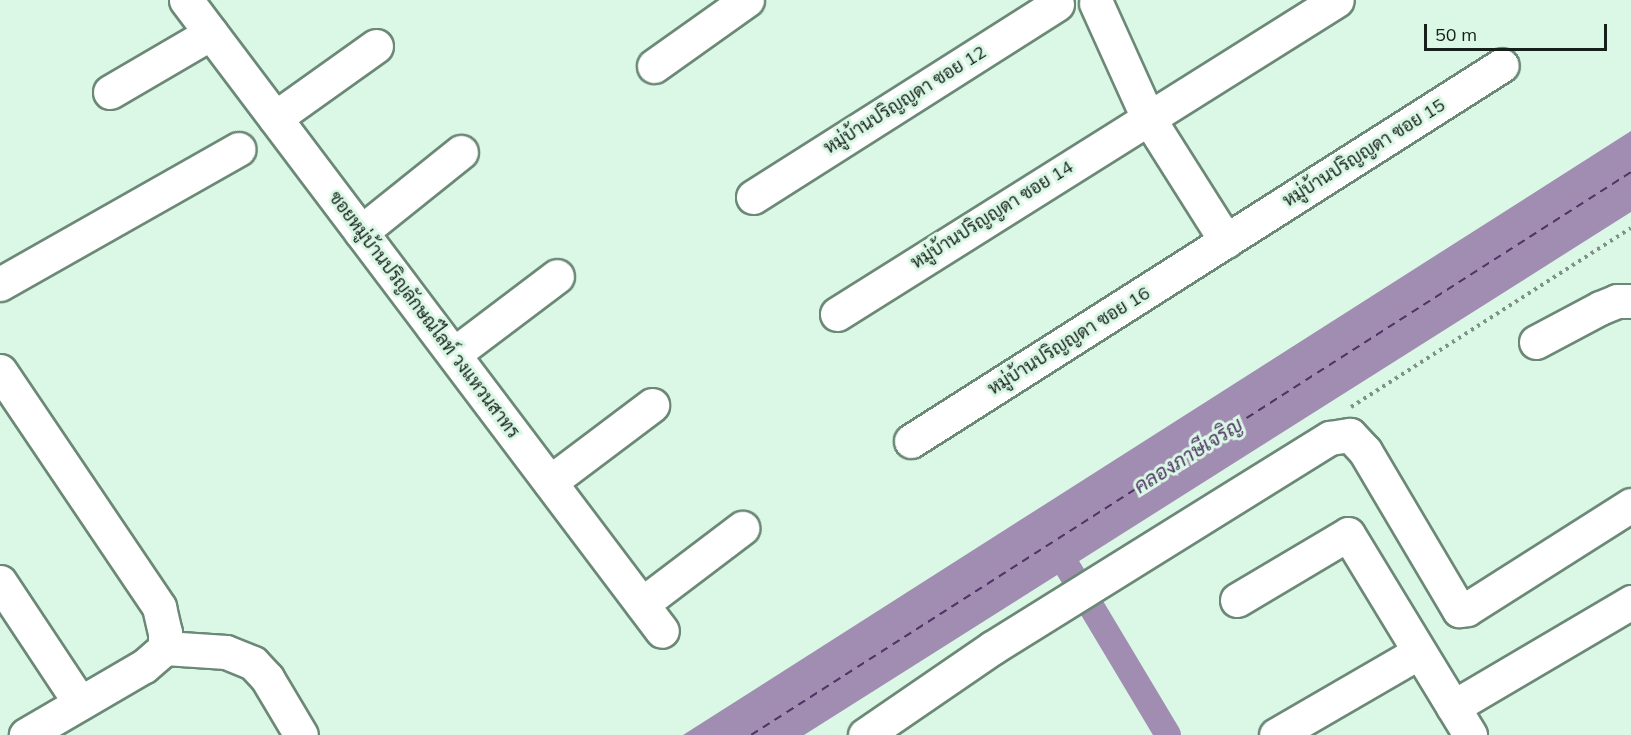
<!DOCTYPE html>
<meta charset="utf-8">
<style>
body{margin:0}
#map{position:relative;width:1631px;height:735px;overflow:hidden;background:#daf8e5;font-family:Mulish,Sarabun,sans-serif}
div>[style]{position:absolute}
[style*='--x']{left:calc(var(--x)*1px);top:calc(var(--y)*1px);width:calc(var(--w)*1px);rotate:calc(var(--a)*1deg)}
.water>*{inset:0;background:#a18db1}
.canal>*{height:26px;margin:-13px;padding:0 13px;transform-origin:13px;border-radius:13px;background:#a18db1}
.ferry>*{height:1.5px;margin-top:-0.75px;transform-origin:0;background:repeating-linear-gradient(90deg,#503465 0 8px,transparent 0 14px)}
.path>*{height:4px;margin-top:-2px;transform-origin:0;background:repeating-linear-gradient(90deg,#7e9386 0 3px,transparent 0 7.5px)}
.roads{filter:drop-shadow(2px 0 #6c8877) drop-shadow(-2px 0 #6c8877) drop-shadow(0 2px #6c8877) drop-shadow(0 -2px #6c8877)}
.minor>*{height:33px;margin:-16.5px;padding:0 16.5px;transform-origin:16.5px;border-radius:16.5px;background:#fff}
span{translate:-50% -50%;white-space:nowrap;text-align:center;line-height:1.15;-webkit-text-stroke:6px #daf8e5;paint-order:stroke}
.street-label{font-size:18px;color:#16201a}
.water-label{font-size:20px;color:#503465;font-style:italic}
.scale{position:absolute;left:1424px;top:24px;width:183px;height:27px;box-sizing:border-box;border:3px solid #16201a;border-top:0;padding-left:8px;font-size:18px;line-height:21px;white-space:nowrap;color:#16201a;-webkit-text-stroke:4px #daf8e5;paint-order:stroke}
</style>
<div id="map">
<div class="water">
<div style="clip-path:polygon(1631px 131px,1631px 212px,804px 735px,683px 735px)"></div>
</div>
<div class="canal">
<div style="--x:1052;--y:541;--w:226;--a:59.1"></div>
</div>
<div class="ferry">
<div style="--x:751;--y:735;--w:1045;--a:-32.61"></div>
</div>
<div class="path">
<div style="--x:1351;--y:407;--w:332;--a:-32.6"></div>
</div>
<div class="roads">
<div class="minor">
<div style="--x:186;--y:0;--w:790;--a:52.97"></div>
<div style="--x:1096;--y:3;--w:124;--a:65.7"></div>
<div style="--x:1147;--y:116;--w:148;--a:57.7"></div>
<div style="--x:654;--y:66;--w:114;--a:-35.4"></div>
<div style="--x:110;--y:92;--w:117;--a:-30.3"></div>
<div style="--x:275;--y:118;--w:124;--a:-35.5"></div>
<div style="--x:753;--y:197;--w:360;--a:-32.4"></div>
<div style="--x:361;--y:232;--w:128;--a:-38.7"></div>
<div style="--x:0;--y:284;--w:274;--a:-29.5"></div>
<div style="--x:837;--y:314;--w:590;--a:-32.13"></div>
<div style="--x:1536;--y:342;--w:72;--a:-28"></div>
<div style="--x:1600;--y:308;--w:18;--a:-22"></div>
<div style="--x:1617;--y:301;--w:14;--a:0"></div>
<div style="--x:454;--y:354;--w:129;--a:-37.1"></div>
<div style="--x:0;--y:371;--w:285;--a:56"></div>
<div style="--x:159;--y:607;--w:26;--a:77"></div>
<div style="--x:165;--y:632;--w:16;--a:90"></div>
<div style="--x:165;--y:648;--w:28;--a:139"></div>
<div style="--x:144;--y:666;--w:137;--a:149.7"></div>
<div style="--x:911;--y:441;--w:700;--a:-32.46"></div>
<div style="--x:550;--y:482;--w:128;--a:-37"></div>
<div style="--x:0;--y:582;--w:145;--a:56.5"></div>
<div style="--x:1237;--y:600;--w:129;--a:-30.7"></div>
<div style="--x:1348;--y:534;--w:235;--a:58.7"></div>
<div style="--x:642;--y:604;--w:126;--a:-37.2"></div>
<div style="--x:165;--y:648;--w:61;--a:3.8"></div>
<div style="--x:226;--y:652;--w:29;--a:22"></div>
<div style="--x:253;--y:663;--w:21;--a:47"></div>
<div style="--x:267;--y:678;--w:66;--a:59.2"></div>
<div style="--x:1453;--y:707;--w:207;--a:-30.5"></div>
<div style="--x:865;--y:735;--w:154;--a:-34.4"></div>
<div style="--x:992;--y:648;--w:398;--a:-31.9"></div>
<div style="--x:1330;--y:438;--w:20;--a:-9"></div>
<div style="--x:1350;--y:435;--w:22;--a:47"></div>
<div style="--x:1365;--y:451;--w:185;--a:59.4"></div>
<div style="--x:1459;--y:610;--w:8;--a:-7"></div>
<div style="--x:1467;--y:609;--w:194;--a:-32.4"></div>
<div style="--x:1276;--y:735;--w:165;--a:-30.1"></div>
</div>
</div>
<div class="street-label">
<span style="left:905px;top:100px;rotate:-32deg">หมู่บ้านปริญญดา ซอย 12</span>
<span style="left:1364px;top:153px;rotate:-32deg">หมู่บ้านปริญญดา ซอย 15</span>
<span style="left:992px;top:215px;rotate:-32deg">หมู่บ้านปริญญดา ซอย 14</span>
<span style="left:424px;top:315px;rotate:53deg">ซอยหมู่บ้านปริญลักษณ์ไลท์ วงแหวนสาทร</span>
<span style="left:1069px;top:341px;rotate:-32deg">หมู่บ้านปริญญดา ซอย 16</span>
</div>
<div class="water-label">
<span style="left:1188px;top:455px;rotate:-32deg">คลองภาษีเจริญ</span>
</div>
<div class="scale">50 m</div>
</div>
